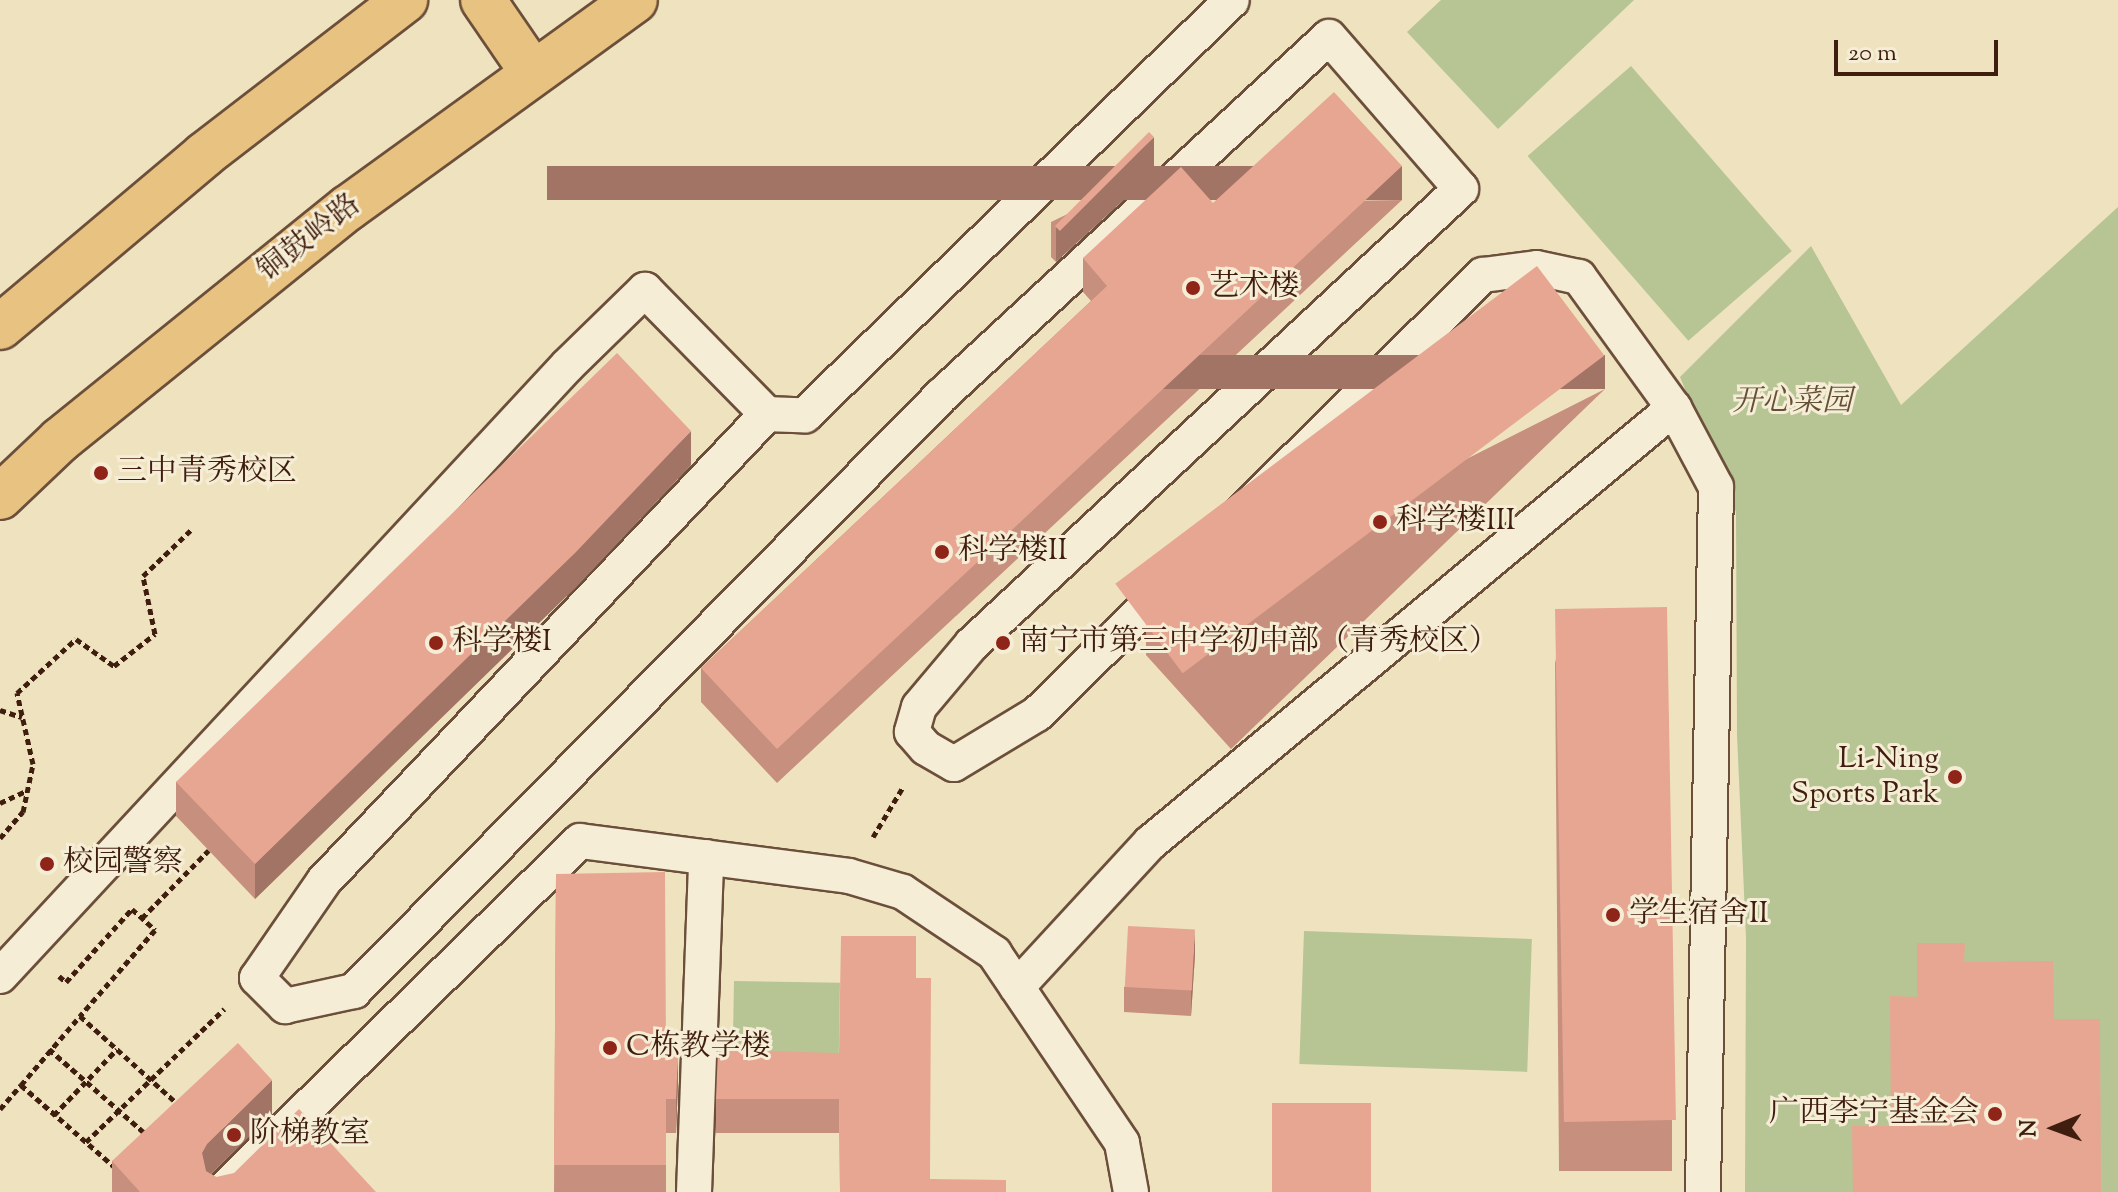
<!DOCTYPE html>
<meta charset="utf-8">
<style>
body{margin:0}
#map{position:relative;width:2118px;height:1192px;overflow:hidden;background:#efe3bf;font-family:"Sorts Mill Goudy","Noto Serif SC",serif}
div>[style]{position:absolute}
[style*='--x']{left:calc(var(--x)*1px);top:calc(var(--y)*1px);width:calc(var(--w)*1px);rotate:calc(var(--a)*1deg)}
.green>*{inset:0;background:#b7c494;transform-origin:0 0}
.path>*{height:5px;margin-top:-2.5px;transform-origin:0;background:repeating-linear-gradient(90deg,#401e0f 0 6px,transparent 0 10px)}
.roads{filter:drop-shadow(2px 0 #6c4f3b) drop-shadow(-2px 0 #6c4f3b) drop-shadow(0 2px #6c4f3b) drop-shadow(0 -2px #6c4f3b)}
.lane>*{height:34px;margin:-17px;padding:0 17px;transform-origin:17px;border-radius:17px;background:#f5edd5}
.primary>*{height:44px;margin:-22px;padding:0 22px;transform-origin:22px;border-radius:22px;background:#e8c280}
.wall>*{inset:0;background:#c78f7e}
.shaded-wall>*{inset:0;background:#a27466;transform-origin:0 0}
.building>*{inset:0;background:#e7a692;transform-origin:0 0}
.dots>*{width:22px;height:22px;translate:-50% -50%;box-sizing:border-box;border:4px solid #f5edd5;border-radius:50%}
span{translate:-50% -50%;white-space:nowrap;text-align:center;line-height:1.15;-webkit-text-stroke:6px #f5edd5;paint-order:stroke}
.street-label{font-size:30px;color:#401e0f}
.poi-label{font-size:30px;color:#401e0f}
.left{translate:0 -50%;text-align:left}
.right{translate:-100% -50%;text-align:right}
.park-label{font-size:30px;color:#645037;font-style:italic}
.north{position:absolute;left:2014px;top:1088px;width:80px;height:80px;-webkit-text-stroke:6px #f5edd5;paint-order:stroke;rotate:269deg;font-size:22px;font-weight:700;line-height:32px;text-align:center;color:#401e0f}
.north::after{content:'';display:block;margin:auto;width:28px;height:36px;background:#401e0f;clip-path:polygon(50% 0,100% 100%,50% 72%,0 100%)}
.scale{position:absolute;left:1834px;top:40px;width:164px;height:36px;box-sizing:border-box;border:4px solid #401e0f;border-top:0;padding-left:10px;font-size:24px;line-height:28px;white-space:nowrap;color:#401e0f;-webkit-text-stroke:6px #f5edd5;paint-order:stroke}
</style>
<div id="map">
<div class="green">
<div style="clip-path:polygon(1441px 0,1634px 0,1498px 129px,1407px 32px)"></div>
<div style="left:1631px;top:66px;width:245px;height:137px;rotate:49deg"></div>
<div style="clip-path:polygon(2118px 207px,2118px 1192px,1745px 1192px,1746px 938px,1737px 734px,1736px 512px,1680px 377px,1811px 246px,1901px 405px)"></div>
<div style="left:1304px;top:931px;width:228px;height:133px;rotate:2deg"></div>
<div style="left:734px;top:981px;width:106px;height:103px;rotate:1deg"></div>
</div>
<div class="path">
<div style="--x:0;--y:710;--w:23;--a:18"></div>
<div style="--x:0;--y:803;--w:31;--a:-25"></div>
<div style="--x:873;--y:837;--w:58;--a:-59"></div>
<div style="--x:0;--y:838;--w:35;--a:-49"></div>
<div style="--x:23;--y:812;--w:49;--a:-78.2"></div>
<div style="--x:33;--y:764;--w:73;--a:-102.7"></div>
<div style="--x:17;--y:693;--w:80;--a:-42.5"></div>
<div style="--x:76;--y:639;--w:47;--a:35.4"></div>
<div style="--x:114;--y:666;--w:52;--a:-38"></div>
<div style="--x:155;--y:634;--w:59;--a:-101.7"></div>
<div style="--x:143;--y:576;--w:66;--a:-43.8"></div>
<div style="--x:142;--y:918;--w:95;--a:-45.4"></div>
<div style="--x:59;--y:976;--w:9;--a:41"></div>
<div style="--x:66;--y:982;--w:98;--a:-47.9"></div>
<div style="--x:132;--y:909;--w:31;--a:42"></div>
<div style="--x:155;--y:930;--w:114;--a:131.1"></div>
<div style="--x:80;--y:1016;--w:133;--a:42"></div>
<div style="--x:49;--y:1049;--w:132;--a:41.3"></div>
<div style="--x:21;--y:1085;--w:91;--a:-49.5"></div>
<div style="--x:0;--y:1109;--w:32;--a:-49"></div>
<div style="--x:21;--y:1085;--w:128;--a:41.2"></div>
<div style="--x:54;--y:1115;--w:91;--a:-46.3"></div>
<div style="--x:86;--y:1142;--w:192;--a:-43.9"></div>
</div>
<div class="roads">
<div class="lane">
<div style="--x:767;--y:414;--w:38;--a:2"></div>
<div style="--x:805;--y:415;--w:595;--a:-44.18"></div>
<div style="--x:0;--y:976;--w:833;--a:-47.09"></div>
<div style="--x:567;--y:366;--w:109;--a:-44.3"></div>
<div style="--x:645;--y:290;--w:174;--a:45.5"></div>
<div style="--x:767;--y:414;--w:644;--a:133.49"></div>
<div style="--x:324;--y:881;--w:118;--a:124.6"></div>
<div style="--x:257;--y:978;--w:40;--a:45"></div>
<div style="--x:285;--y:1006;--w:71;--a:-12.3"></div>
<div style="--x:354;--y:991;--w:837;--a:-45.39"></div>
<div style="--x:942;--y:395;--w:527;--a:-42.77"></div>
<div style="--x:1329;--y:37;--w:201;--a:49"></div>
<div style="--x:1461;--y:189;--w:668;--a:137.06"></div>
<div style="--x:972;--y:644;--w:82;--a:130.1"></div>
<div style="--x:919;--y:707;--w:26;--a:106"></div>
<div style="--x:912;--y:732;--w:21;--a:49"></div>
<div style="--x:926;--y:748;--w:32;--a:30"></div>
<div style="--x:954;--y:764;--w:97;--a:-31.1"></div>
<div style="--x:1037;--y:714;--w:626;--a:-44.55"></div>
<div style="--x:1483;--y:275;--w:54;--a:-7.4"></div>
<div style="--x:1537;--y:268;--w:43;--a:12.1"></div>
<div style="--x:1579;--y:277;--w:162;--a:54.1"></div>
<div style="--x:1674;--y:408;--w:89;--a:62"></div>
<div style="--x:1716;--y:487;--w:705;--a:91.06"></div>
<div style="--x:1017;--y:987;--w:196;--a:-47.3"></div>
<div style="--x:1150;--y:843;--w:681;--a:-39.7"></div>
<div style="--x:221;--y:1192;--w:502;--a:-44.35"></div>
<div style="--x:580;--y:841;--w:271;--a:7.4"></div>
<div style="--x:849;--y:876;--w:56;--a:16.5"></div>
<div style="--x:903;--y:892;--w:110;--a:33.8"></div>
<div style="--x:994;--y:953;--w:229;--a:56"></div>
<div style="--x:1122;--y:1143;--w:50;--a:79.6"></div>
<div style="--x:694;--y:1192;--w:335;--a:-87.9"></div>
</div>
<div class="primary">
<div style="--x:483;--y:0;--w:88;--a:55.6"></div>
<div style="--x:0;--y:327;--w:267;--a:-40.1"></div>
<div style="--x:204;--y:155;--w:254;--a:-37.6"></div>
<div style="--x:0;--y:497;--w:83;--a:-43.5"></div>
<div style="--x:60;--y:440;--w:370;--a:-38.9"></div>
<div style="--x:348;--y:208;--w:354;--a:-35.9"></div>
</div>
</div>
<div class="wall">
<div style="clip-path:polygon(1154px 172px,1056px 262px,1051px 257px,1051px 222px)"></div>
<div style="clip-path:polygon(1402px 200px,777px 783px,701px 702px,701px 668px,1091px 301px,1083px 292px,1083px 258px,1213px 203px)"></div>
<div style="clip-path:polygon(1605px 389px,1231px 749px,1146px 655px,1146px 621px)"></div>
<div style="clip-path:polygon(691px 465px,576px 587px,255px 899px,176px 816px,176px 782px)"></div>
<div style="clip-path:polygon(1555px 659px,1672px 1120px,1672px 1171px,1559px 1171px)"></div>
<div style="clip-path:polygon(556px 874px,666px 1048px,678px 1083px,676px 1133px,666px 1133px,666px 1192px,554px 1192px)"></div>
<div style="clip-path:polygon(1195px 954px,1191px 1016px,1124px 1012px,1124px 987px)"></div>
<div style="clip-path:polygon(839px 1053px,840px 1192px,839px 1133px,716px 1133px,716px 1099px)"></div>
<div style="clip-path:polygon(272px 1114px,211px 1174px,216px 1177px,376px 1192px,112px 1192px,112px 1161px)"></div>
</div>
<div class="shaded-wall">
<div style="clip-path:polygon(1154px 137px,1154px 172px,1056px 262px,1056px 228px)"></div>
<div style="left:1402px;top:166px;width:34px;height:855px;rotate:90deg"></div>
<div style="left:1605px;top:355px;width:34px;height:519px;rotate:90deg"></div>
<div style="clip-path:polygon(691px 431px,691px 465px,576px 587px,255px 899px,255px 864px)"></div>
<div style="clip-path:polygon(1195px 929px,1195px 954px,1191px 1016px,1191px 991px)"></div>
<div style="clip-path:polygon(678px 1049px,678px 1083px,676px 1133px,676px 1099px)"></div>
<div style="clip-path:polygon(272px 1080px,272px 1114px,207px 1178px,202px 1153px,207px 1144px)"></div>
</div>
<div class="building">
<div style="clip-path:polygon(1334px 92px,1402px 166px,777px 749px,701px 668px,1107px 286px,1083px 258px,1181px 167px,1213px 203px)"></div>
<div style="left:1149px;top:132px;width:7px;height:133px;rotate:45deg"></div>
<div style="left:1537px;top:266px;width:112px;height:528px;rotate:53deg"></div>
<div style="clip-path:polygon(617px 353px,691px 431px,576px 552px,255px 864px,176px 782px)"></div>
<div style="left:1667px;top:607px;width:513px;height:112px;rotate:89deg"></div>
<div style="clip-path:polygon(665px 872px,666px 1048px,678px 1049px,676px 1099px,666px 1099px,666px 1165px,554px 1165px,556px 874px)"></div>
<div style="left:1128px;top:926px;width:67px;height:61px;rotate:3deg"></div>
<div style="clip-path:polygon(841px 936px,916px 936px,916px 978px,931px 978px,930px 1179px,1006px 1180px,1006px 1192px,840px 1192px,839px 1099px,716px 1099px,718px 1050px,839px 1053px)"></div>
<div style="clip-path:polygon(1917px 943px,1965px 943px,1964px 962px,2053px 961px,2054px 1019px,2100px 1019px,2101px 1192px,1853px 1192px,1852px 1126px,1891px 1126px,1890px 996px,1917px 997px)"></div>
<div style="clip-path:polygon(238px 1043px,272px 1080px,207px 1144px,202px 1153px,206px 1171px,216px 1177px,234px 1173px,299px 1109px,376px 1192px,140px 1192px,112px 1161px)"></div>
<div style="left:1272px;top:1103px;width:99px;height:89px"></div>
</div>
<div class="dots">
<div style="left:1193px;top:288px;background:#8f2418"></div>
<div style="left:101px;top:473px;background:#8f2418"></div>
<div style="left:1380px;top:522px;background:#8f2418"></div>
<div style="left:942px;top:552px;background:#8f2418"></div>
<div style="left:436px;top:643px;background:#8f2418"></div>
<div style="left:1003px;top:643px;background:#8f2418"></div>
<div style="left:1955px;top:777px;background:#8f2418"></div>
<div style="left:47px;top:864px;background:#8f2418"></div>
<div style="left:1613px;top:915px;background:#8f2418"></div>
<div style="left:610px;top:1048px;background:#8f2418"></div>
<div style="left:1995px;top:1114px;background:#8f2418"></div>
<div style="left:234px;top:1135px;background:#8f2418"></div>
</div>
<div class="street-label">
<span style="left:310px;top:239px;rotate:-38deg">铜鼓岭路</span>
</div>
<div class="poi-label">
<span class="left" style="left:1209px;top:288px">艺术楼</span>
<span class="left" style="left:117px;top:473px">三中青秀校区</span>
<span class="left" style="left:1396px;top:522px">科学楼III</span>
<span class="left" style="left:958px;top:552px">科学楼II</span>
<span class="left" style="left:452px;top:643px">科学楼I</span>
<span class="left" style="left:1019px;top:643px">南宁市第三中学初中部（青秀校区）</span>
<span class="right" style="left:1939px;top:777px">Li-Ning<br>Sports Park</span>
<span class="left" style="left:63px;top:864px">校园警察</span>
<span class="left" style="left:1629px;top:915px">学生宿舍II</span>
<span class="left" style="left:626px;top:1048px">C栋教学楼</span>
<span class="right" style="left:1979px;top:1114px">广西李宁基金会</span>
<span class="left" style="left:250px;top:1135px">阶梯教室</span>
</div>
<div class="park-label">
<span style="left:1792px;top:403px">开心菜园</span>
</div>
<div class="north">N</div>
<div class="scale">20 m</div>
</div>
